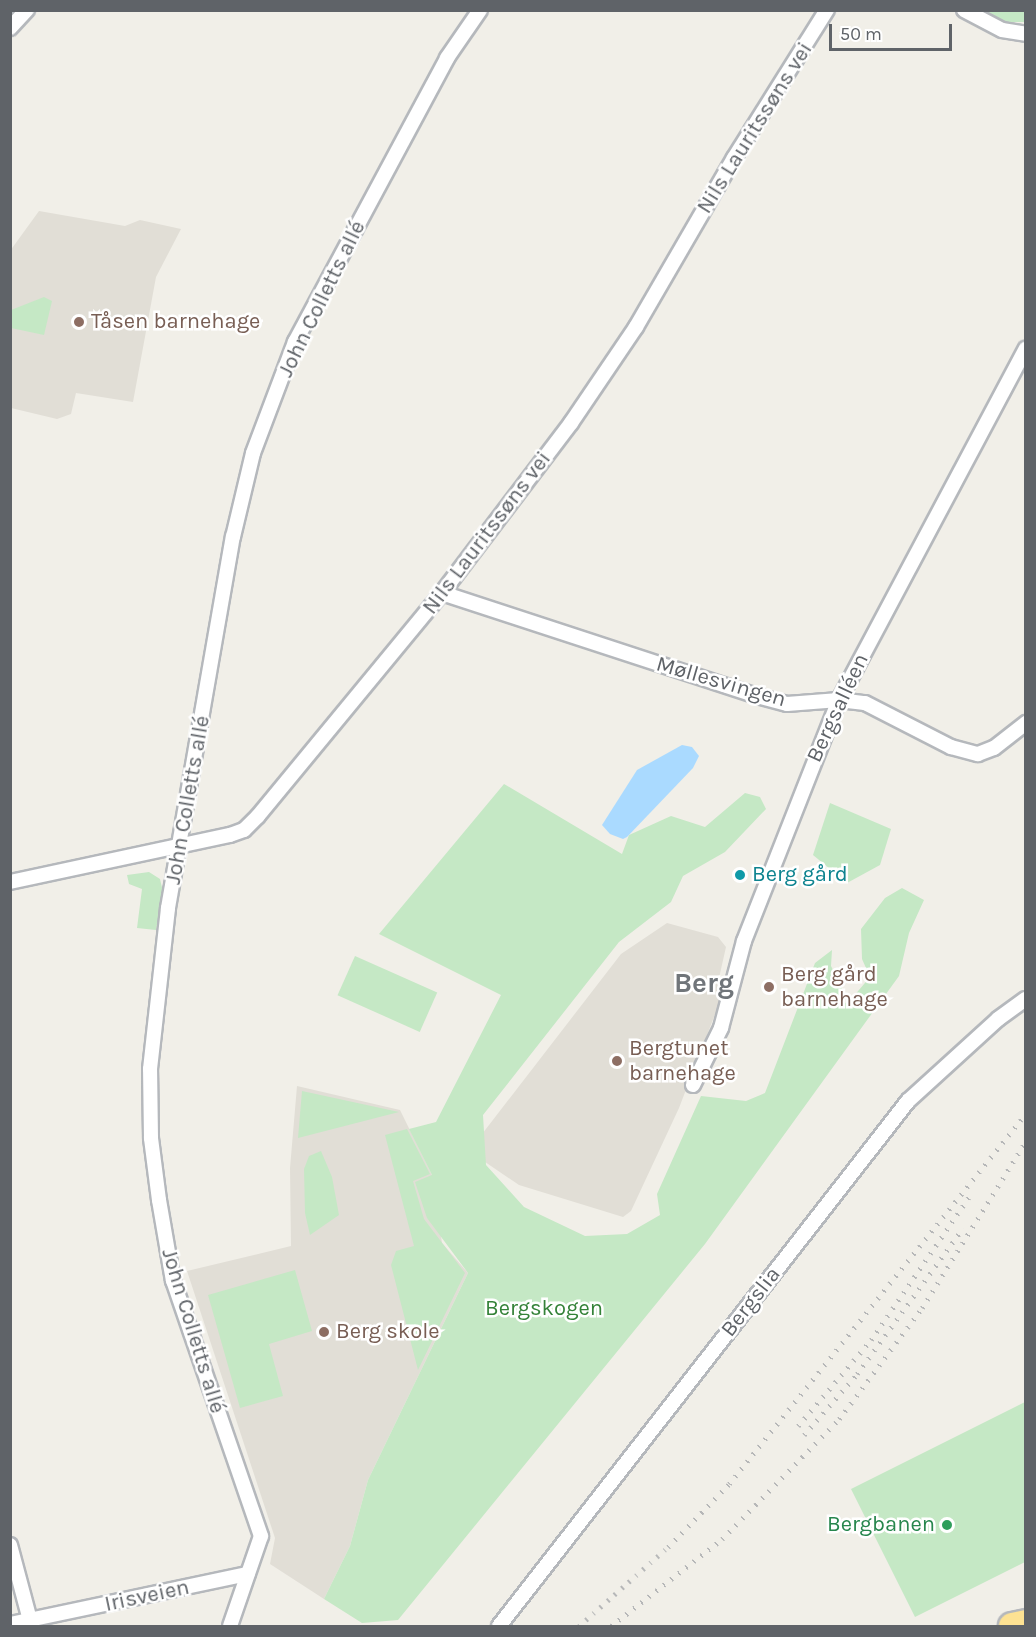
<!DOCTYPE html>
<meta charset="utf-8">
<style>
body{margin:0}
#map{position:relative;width:1036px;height:1637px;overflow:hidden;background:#f1efe8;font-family:Karla,sans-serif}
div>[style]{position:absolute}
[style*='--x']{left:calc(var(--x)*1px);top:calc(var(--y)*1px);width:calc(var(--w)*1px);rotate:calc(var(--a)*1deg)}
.education>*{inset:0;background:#e1ded6}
.green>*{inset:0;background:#c5e8c5;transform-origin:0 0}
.water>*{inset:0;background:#aadaff}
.roads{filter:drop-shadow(2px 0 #b5b8bc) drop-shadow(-2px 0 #b5b8bc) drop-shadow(0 2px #b5b8bc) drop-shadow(0 -2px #b5b8bc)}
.street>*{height:14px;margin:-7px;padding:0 7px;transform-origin:7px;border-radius:7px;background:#fff}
.highway>*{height:26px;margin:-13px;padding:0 13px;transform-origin:13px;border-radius:13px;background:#fde293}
.rail>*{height:4.5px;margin-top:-2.25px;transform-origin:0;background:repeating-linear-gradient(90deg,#b6b7b8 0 1.5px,transparent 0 9.5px)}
.dots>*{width:16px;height:16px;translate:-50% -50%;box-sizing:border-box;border:3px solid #fff;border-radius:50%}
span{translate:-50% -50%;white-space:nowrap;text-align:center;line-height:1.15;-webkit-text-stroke:5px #fff;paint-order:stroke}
.street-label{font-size:22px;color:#5f6368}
.education-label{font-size:22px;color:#785e54}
.left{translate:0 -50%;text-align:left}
.culture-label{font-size:22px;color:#0d838f}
.park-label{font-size:22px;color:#348238}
.leisure-label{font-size:22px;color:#27864d}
.right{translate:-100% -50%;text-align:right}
.district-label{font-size:28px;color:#70757a;font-weight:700}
.frame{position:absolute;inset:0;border:12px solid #5f6368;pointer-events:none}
.scale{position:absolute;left:829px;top:24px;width:123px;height:27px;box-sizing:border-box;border:3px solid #5f6368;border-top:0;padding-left:8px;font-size:18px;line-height:21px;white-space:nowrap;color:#5f6368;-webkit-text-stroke:4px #fff;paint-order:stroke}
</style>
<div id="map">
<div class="education">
<div style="clip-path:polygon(39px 211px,125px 226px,140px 220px,181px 229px,156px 277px,133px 402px,76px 393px,71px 414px,57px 419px,11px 408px,10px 251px)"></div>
<div style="clip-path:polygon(667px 923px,718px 937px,726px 947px,717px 987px,722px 996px,679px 1108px,631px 1211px,623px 1217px,519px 1185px,469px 1151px,621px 954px)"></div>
<div style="clip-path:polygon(297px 1086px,400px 1110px,432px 1175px,442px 1243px,468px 1273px,368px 1480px,350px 1546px,324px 1599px,270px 1564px,275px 1538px,187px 1271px,291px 1246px,290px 1168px)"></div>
</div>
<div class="green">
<div style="clip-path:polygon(983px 11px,1025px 11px,1025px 22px,1003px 22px)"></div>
<div style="clip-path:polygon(44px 297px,52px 301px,44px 335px,11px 328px,11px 310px)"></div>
<div style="clip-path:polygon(504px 784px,622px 854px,629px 835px,671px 816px,705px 827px,745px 793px,760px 797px,766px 809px,725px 852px,683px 876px,671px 902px,619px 942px,483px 1115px,486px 1165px,524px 1207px,585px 1236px,627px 1234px,660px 1215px,657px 1194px,701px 1096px,746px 1101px,765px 1093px,815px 963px,832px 950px,831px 966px,842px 988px,842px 1000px,847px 1004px,870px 977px,862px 959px,861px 929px,885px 898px,902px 888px,924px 900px,909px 933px,899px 976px,705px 1244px,398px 1620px,362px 1623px,324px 1599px,350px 1546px,368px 1480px,468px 1273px,427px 1218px,415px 1182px,432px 1175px,409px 1129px,436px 1122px,501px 995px,379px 934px)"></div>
<div style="clip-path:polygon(830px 803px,891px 829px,880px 865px,847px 883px,813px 855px)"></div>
<div style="clip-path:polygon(149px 872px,160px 879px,163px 892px,156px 930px,137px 928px,142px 889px,129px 884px,127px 875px)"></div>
<div style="left:355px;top:956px;width:90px;height:43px;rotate:24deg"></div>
<div style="clip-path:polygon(302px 1091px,399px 1112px,298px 1138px)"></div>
<div style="clip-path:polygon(407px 1129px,430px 1174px,413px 1181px,424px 1219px,465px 1273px,418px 1370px,391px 1265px,396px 1251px,414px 1246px,385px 1135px)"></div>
<div style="clip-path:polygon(321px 1151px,332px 1177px,339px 1215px,310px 1235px,305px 1213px,304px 1169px,309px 1156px)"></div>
<div style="clip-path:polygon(295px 1270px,312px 1331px,269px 1344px,283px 1396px,240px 1408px,208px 1295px)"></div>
<div style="clip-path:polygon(1025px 1402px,1025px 1562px,915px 1617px,851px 1489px)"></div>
</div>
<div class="water">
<div style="clip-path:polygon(682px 745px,692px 747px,699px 756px,693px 768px,627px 837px,623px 839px,610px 834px,602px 825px,637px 770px)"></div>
</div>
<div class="roads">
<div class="street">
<div style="--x:964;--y:10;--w:43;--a:27.8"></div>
<div style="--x:1002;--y:30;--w:24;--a:9"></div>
<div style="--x:10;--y:28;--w:25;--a:-47"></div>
<div style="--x:442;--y:593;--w:331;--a:18.1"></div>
<div style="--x:757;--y:696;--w:31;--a:15"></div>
<div style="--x:787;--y:704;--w:52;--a:-4.4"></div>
<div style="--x:839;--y:700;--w:26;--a:7"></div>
<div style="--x:865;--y:703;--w:97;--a:27.1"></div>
<div style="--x:951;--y:747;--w:28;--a:15"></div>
<div style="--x:978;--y:754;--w:17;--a:-21"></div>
<div style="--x:994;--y:748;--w:41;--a:-38"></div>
<div style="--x:10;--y:882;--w:225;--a:-12.1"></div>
<div style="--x:230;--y:835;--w:15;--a:-20"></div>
<div style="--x:244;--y:830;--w:20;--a:-45"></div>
<div style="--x:258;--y:816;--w:289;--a:-50.5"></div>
<div style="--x:442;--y:593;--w:213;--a:-52.8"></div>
<div style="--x:571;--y:423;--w:116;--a:-55.9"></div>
<div style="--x:636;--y:327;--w:195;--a:-59.9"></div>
<div style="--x:734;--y:158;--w:175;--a:-57.9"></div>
<div style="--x:693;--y:1085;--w:64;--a:-63.8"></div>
<div style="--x:721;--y:1028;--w:90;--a:-75.2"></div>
<div style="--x:744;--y:941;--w:259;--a:-68.5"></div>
<div style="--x:839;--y:700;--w:398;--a:-62"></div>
<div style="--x:10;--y:1545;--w:78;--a:75.1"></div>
<div style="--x:10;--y:1624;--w:243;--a:-11.9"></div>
<div style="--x:230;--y:1626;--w:95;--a:-71"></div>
<div style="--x:261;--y:1536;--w:270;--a:-109"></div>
<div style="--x:173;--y:1281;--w:82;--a:-99.8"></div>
<div style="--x:159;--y:1200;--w:63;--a:-97.4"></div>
<div style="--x:151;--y:1138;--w:69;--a:-90.8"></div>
<div style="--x:150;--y:1069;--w:162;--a:-83.6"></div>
<div style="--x:168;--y:908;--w:377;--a:-80.1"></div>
<div style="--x:233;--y:537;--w:86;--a:-76.6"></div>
<div style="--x:253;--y:453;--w:119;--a:-69.3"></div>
<div style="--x:295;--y:342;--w:322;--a:-61.8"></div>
<div style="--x:447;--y:58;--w:58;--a:-55.5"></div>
<div style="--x:499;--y:1626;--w:666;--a:-52.08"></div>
<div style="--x:908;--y:1101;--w:122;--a:-42.3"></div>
<div style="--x:998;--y:1019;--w:34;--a:-36"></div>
</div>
<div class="highway">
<div style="--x:1012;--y:1626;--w:14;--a:-12"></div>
</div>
</div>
<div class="rail">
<div style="--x:798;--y:1426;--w:113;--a:-49.7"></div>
<div style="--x:871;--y:1340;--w:173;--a:-55.6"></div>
<div style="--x:804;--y:1435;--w:81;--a:-49"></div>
<div style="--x:857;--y:1374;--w:180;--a:-54"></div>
<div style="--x:579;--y:1626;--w:119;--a:-41.6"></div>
<div style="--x:668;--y:1547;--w:88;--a:-45.9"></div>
<div style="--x:729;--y:1484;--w:475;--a:-51.3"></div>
<div style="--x:611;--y:1626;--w:141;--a:-38.1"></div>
<div style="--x:722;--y:1539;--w:168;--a:-45.7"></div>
<div style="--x:839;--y:1419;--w:139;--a:-53.2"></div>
<div style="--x:922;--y:1308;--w:197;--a:-58.1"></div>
</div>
<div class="dots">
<div style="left:79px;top:322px;background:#8d6e63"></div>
<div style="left:740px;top:875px;background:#0f9aa8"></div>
<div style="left:769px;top:987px;background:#8d6e63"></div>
<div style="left:617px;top:1061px;background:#8d6e63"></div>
<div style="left:324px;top:1332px;background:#8d6e63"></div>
<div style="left:947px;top:1525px;background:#2e9e5b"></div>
</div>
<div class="street-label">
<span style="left:755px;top:128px;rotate:-58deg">Nils Lauritssøns vei</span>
<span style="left:322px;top:299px;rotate:-64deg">John Colletts allé</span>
<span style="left:487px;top:533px;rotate:-53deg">Nils Lauritssøns vei</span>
<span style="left:721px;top:682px;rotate:16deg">Møllesvingen</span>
<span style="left:838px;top:708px;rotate:-65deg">Bergsalléen</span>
<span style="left:188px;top:800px;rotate:-80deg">John Colletts allé</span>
<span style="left:751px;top:1302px;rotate:-52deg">Bergslia</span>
<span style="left:193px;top:1331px;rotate:73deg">John Colletts allé</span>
<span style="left:147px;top:1596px;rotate:-12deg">Irisveien</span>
</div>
<div class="education-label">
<span class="left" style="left:91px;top:322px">Tåsen barnehage</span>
<span class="left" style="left:781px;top:987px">Berg gård<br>barnehage</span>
<span class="left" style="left:629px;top:1061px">Bergtunet<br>barnehage</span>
<span class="left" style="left:336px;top:1332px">Berg skole</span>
</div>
<div class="culture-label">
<span class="left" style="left:752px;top:875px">Berg gård</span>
</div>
<div class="park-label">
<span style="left:544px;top:1309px">Bergskogen</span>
</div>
<div class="leisure-label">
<span class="right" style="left:935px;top:1525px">Bergbanen</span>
</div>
<div class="district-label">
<span style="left:704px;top:983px">Berg</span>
</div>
<div class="frame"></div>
<div class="scale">50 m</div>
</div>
